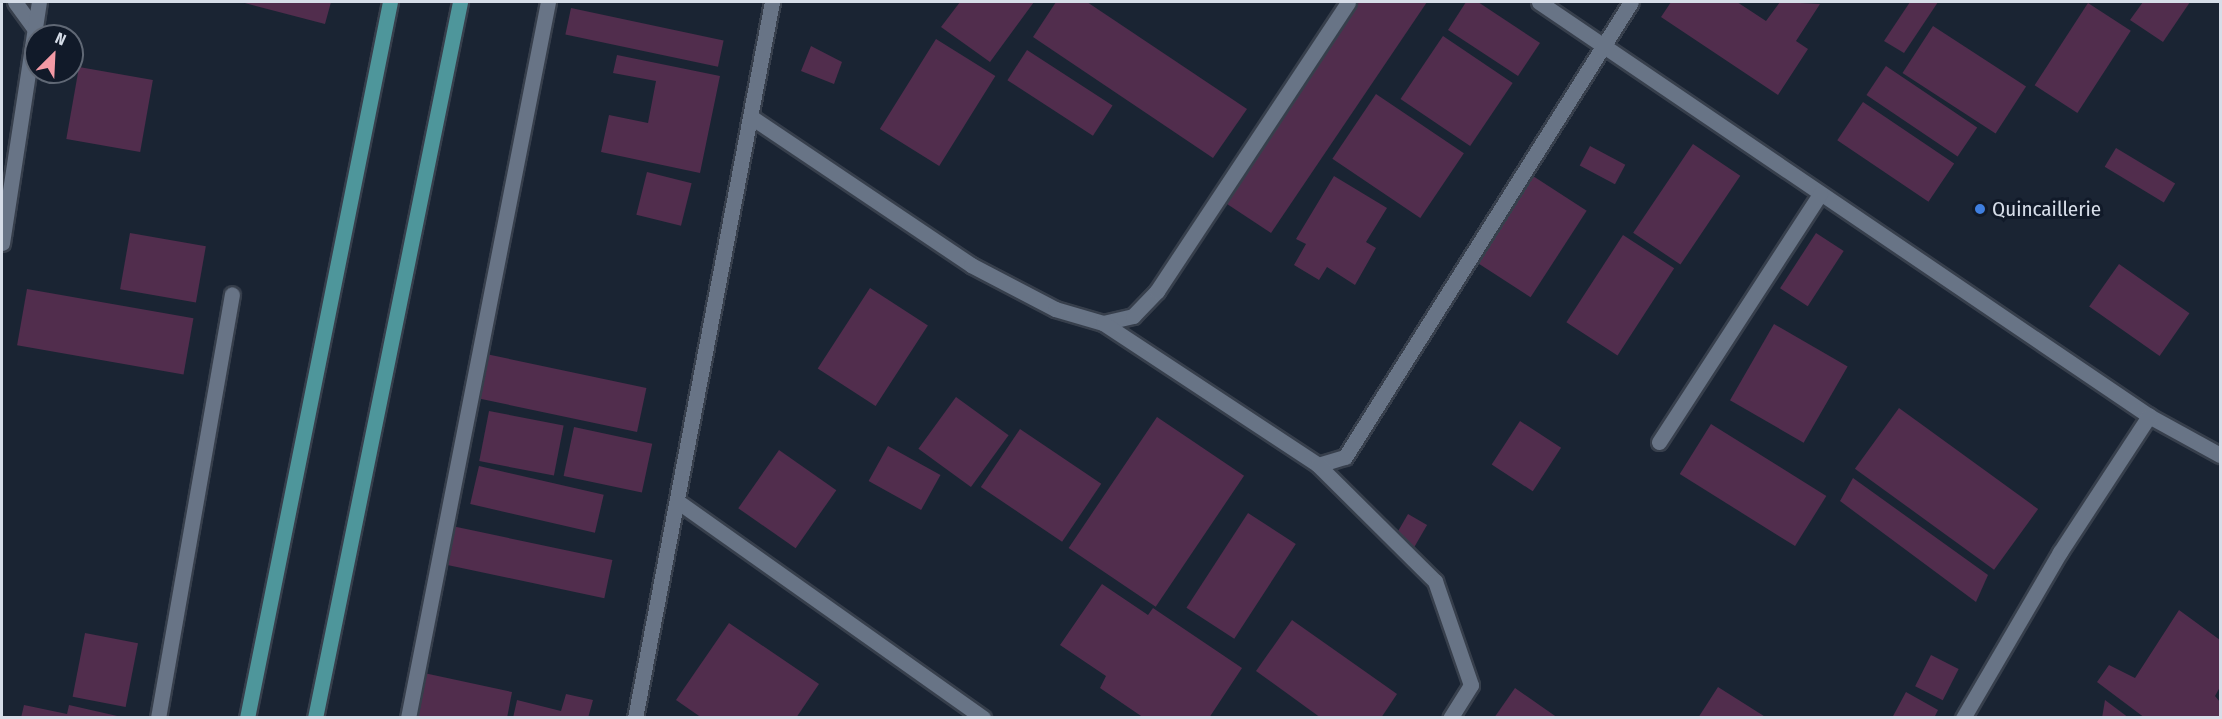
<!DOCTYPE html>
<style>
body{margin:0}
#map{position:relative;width:2222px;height:719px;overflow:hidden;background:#1a2433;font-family:"Fira Sans Condensed",sans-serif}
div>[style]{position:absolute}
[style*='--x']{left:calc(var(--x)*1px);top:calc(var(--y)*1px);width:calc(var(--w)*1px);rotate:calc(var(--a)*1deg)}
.building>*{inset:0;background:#512d4d;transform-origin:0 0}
.roads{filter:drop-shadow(2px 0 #373f4c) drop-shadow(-2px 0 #373f4c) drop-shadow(0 2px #373f4c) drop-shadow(0 -2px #373f4c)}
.minor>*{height:15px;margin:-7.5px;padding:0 7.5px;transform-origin:7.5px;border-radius:7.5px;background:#687486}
.major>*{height:15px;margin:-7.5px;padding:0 7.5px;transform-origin:7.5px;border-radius:7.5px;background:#4e969b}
.dots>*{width:16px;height:16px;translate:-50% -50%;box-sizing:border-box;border:3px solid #111a29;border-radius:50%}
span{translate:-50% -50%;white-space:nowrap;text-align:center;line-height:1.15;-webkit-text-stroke:6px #111a29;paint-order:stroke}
.poi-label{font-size:21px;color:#d6dde8}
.left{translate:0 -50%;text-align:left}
.frame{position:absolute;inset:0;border:3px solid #d6dde8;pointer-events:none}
.north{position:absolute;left:24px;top:24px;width:60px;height:60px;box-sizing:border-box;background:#111a29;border:2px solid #606875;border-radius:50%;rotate:24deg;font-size:16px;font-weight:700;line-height:24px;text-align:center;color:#d6dde8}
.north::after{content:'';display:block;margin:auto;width:21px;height:27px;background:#f49aa5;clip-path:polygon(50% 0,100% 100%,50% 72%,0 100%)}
</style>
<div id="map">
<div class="building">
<div style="clip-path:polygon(241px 2px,331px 2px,325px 24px)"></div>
<div style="clip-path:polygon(960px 2px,1034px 2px,990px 62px,941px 27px)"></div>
<div style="clip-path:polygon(1056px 2px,1087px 2px,1247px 109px,1213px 158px,1033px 37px)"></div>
<div style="clip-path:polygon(1354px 2px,1427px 2px,1271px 233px,1221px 200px)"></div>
<div style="clip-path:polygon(1466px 2px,1478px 2px,1540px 43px,1518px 76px,1448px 30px)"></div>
<div style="clip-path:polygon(1671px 2px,1737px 2px,1766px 21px,1780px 2px,1820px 4px,1796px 41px,1808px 49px,1778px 95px,1661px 17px)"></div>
<div style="clip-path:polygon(1910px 2px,1938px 2px,1904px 53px,1884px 41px)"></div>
<div style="clip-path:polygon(2143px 2px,2190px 2px,2163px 42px,2130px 20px)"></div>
<div style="left:2088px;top:3px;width:51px;height:98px;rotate:33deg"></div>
<div style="left:571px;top:8px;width:156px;height:27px;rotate:12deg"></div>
<div style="left:1933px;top:26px;width:111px;height:56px;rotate:33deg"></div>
<div style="left:1443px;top:36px;width:84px;height:76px;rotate:34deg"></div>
<div style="left:936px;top:39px;width:70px;height:106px;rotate:32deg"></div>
<div style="clip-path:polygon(811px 46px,842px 62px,834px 84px,801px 71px)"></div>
<div style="left:1027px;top:50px;width:102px;height:36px;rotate:33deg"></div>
<div style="clip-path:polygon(617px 55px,720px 76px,700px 173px,601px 152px,609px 115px,648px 123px,656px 81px,613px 73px)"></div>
<div style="left:1886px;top:66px;width:110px;height:35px;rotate:34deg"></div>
<div style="left:79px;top:67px;width:75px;height:73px;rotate:10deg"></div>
<div style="left:1376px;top:94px;width:106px;height:78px;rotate:34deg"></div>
<div style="left:1863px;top:102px;width:110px;height:46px;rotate:34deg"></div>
<div style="left:1693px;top:144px;width:57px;height:107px;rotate:34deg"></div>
<div style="left:1590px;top:146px;width:40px;height:22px;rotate:28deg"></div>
<div style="left:2116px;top:148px;width:69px;height:22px;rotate:31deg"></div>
<div style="left:647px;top:172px;width:46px;height:44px;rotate:14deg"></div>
<div style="clip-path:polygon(1334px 176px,1387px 208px,1366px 242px,1376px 248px,1355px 285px,1327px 267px,1319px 280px,1294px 265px,1306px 244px,1296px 239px)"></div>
<div style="left:1533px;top:176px;width:64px;height:103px;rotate:33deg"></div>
<div style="left:130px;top:233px;width:77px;height:57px;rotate:10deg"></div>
<div style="left:1816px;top:233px;width:33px;height:66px;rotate:33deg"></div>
<div style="left:1623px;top:235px;width:61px;height:104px;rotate:33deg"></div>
<div style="left:2119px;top:264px;width:86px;height:52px;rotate:35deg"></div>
<div style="left:870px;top:288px;width:69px;height:96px;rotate:33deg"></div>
<div style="left:27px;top:289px;width:169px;height:57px;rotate:10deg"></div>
<div style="left:1774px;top:324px;width:85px;height:88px;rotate:30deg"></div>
<div style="left:486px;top:354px;width:164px;height:45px;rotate:12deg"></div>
<div style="left:956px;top:397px;width:65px;height:64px;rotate:36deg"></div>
<div style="left:1899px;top:408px;width:172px;height:75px;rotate:36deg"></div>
<div style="left:489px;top:411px;width:76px;height:51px;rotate:11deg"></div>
<div style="left:1157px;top:417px;width:105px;height:158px;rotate:34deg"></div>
<div style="left:1520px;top:421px;width:49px;height:52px;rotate:33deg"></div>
<div style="left:1711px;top:424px;width:136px;height:59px;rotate:32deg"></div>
<div style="left:574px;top:427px;width:80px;height:50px;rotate:12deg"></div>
<div style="left:1020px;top:429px;width:98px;height:70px;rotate:34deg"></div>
<div style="left:888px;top:446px;width:60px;height:40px;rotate:29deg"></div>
<div style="left:779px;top:450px;width:70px;height:71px;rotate:35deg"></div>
<div style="left:479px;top:466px;width:128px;height:39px;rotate:13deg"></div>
<div style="clip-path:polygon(1853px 478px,1988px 575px,1976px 602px,1840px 501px)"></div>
<div style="left:1248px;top:513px;width:57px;height:113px;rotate:33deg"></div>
<div style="left:1408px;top:514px;width:22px;height:35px;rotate:30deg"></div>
<div style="left:452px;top:526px;width:164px;height:39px;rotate:12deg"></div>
<div style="clip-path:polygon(1102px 584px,1148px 615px,1153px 608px,1242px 668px,1209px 718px,1144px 718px,1100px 688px,1106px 676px,1060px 645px)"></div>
<div style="clip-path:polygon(2179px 610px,2220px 640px,2220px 687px,2215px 696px,2220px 702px,2220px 718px,2145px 718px,2097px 682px,2109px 665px,2135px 678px)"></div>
<div style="clip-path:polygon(1292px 620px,1397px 694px,1381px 718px,1321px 718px,1256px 671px)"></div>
<div style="clip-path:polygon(729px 623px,819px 684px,796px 718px,702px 718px,676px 700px)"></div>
<div style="left:85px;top:633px;width:54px;height:65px;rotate:11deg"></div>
<div style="left:1931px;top:655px;width:31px;height:35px;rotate:27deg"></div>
<div style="clip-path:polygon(424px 673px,512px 692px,507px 718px,414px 718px)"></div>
<div style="clip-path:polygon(1718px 687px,1767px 718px,1698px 718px)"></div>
<div style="clip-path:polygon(1515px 688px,1558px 718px,1494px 718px)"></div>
<div style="clip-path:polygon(1906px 692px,1938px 710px,1934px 718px,1892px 718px)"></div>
<div style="clip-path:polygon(566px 694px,593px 700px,588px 718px,513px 718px,517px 700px,561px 711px)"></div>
<div style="clip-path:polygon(2105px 700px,2129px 718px,2102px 718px)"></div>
<div style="clip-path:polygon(24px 705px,67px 714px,69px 705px,126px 718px,21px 718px)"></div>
</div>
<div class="roads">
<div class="minor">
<div style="--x:15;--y:2;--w:32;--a:54"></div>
<div style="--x:1539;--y:2;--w:737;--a:34.16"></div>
<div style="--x:2149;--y:416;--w:81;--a:28.8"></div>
<div style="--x:751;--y:117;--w:265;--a:33.9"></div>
<div style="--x:971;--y:265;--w:95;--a:27.6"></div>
<div style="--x:1055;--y:309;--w:50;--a:16.3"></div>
<div style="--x:1103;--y:323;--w:31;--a:-13"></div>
<div style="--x:1133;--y:316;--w:35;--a:-46"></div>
<div style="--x:1157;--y:291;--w:346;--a:-56.5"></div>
<div style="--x:2;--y:243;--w:244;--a:-81.3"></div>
<div style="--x:1103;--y:323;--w:258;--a:33.4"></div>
<div style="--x:1318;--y:465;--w:28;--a:-17"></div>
<div style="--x:1345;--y:457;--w:537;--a:-57.85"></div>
<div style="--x:1659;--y:442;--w:296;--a:-57"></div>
<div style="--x:1318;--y:465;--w:165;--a:44.8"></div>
<div style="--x:1435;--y:581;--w:110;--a:70.9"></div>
<div style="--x:1471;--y:685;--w:39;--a:122"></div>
<div style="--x:677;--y:501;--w:375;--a:35.3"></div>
<div style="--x:158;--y:718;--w:430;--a:-80.1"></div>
<div style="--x:408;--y:718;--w:730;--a:-78.94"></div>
<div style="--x:635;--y:718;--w:729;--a:-79.17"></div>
<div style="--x:1963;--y:718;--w:192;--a:-59.7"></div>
<div style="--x:2060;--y:552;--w:163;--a:-56.8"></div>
</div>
<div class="major">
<div style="--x:247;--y:718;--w:730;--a:-78.71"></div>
<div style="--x:315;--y:718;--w:731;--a:-78.55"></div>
</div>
</div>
<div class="dots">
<div style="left:1980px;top:209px;background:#3f7fe0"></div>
</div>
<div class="poi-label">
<span class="left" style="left:1992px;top:209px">Quincaillerie</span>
</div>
<div class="frame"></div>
<div class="north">N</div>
</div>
